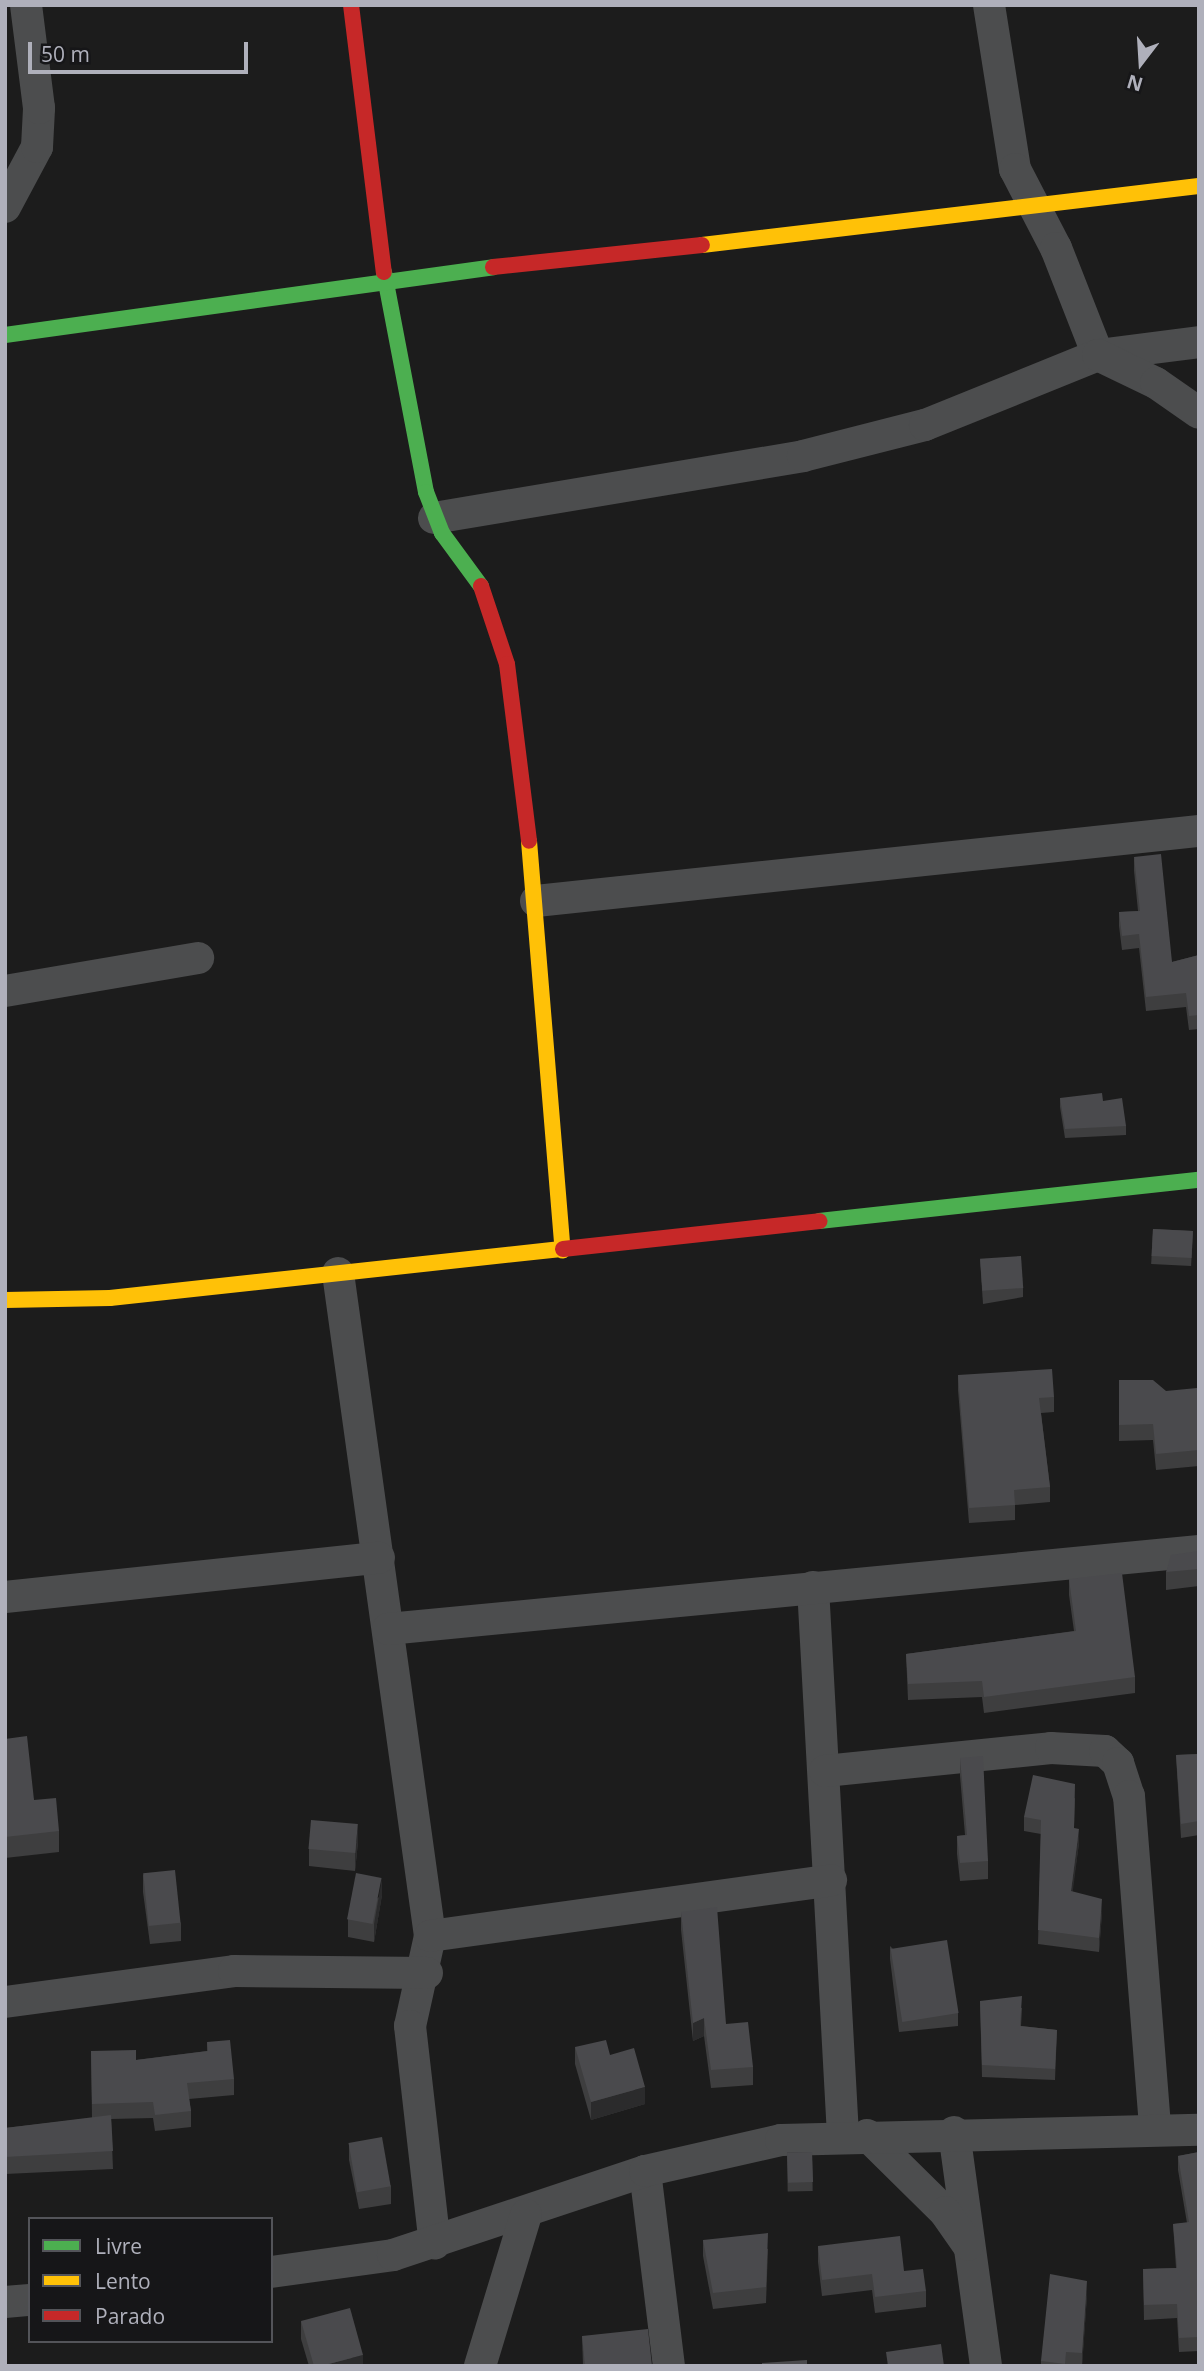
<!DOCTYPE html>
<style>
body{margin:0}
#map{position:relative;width:1204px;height:2371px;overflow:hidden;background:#1c1c1c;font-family:"Open Sans",sans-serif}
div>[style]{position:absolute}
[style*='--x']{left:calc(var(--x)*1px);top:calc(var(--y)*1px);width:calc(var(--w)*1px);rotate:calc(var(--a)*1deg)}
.street>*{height:32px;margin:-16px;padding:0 16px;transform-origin:16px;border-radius:16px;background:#4c4d4e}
.fast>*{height:16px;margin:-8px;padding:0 8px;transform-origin:8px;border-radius:8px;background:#4caf50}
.slow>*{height:16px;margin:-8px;padding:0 8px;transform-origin:8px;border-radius:8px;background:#ffc107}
.jam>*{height:16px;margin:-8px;padding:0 8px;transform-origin:8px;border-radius:8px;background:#c62828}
.wall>*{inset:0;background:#3e3e3f;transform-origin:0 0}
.shaded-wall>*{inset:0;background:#2b2b2c}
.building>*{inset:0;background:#4a4a4d;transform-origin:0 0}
span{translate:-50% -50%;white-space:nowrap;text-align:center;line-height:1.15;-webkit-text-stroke:5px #161618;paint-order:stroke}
.frame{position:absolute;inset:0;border:7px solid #afb0bb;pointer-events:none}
.legend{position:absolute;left:28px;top:2217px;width:245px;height:126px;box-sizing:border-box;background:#161618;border:2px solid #535459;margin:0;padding:9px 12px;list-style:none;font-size:21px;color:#afb0bb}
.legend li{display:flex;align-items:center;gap:14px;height:35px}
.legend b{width:35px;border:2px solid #535459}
.north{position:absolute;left:1106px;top:28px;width:70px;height:70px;-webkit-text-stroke:5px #161618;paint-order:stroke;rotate:197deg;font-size:19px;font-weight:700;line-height:28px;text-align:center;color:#afb0bb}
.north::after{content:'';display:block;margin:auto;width:24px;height:32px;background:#afb0bb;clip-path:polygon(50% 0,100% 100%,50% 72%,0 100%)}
.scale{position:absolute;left:28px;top:42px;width:220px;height:32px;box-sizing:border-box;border:4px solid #afb0bb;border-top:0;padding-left:9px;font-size:21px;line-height:24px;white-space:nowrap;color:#afb0bb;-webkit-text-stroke:5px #161618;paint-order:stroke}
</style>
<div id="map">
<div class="street">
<div style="--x:989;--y:5;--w:166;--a:81"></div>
<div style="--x:1015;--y:169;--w:89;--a:62.6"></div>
<div style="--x:1056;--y:248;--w:115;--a:68.6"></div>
<div style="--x:1098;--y:355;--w:102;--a:-7.3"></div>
<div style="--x:5;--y:207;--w:68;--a:-61.9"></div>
<div style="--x:37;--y:147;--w:39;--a:-87"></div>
<div style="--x:39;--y:108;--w:104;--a:-97.2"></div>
<div style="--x:434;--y:518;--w:374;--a:-9.5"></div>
<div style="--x:803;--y:456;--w:126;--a:-14.3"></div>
<div style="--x:925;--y:425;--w:187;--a:-22"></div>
<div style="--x:1098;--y:355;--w:64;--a:25.8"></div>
<div style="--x:1156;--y:383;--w:52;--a:34.9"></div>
<div style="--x:536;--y:901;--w:667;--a:-6.03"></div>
<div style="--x:5;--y:991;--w:196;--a:-9.7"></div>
<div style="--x:338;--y:1273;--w:669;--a:82.1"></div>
<div style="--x:430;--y:1936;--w:92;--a:102.5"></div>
<div style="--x:410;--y:2026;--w:219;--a:83.5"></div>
<div style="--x:813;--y:1587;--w:549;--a:86.87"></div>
<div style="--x:5;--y:1597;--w:376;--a:-6"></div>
<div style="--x:388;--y:1629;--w:815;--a:-5.49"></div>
<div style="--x:825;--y:1771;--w:227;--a:-5.8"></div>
<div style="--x:1051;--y:1748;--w:54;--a:3.2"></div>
<div style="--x:1105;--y:1751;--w:18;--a:43"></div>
<div style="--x:1118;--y:1763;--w:35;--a:72"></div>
<div style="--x:1129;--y:1796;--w:335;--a:85.5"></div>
<div style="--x:430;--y:1936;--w:405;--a:-7.9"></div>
<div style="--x:5;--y:2002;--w:231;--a:-7.7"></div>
<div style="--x:234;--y:1971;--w:193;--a:0.6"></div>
<div style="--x:954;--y:2132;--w:236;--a:82.2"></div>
<div style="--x:867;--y:2135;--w:110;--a:44.6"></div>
<div style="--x:945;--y:2212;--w:40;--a:55.1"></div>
<div style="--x:645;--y:2171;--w:196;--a:83"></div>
<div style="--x:271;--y:2272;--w:123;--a:-7.9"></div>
<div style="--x:393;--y:2255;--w:266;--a:-18.4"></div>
<div style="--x:645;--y:2171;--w:139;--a:-12.8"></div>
<div style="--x:781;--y:2140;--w:418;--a:-1.4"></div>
<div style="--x:5;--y:2302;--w:25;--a:-5"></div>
<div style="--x:480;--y:2366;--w:158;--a:-73.1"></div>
</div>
<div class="fast">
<div style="--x:384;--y:272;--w:224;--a:79.2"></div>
<div style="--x:426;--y:492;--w:44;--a:68.7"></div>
<div style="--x:442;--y:533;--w:66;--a:53.7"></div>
<div style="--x:5;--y:335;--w:493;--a:-7.9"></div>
<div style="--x:819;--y:1221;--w:382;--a:-6.2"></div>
</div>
<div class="slow">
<div style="--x:702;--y:245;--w:500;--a:-6.77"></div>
<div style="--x:529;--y:841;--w:411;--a:85.3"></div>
<div style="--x:5;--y:1300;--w:105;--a:-1.1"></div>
<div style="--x:110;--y:1298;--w:456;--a:-6.2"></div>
</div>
<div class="jam">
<div style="--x:351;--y:5;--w:269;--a:83"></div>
<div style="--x:493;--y:267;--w:210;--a:-6"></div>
<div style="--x:481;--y:586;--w:82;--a:71.6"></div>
<div style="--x:507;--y:664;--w:178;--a:82.9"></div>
<div style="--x:563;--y:1249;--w:258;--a:-6.2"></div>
</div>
<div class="wall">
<div style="clip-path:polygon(1134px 857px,1172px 962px,1199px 955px,1199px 1029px,1189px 1030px,1186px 1007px,1146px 1011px,1139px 948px,1122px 950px,1119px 926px,1119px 912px,1138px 911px,1134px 871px)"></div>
<div style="clip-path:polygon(1060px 1098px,1103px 1101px,1126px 1126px,1126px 1135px,1065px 1138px,1060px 1107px)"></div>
<div style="left:1153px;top:1229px;width:40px;height:35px;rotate:3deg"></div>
<div style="clip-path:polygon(980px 1259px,1023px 1288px,1023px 1297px,983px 1304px)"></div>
<div style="clip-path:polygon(958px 1375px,1054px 1397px,1054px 1412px,1041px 1413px,1050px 1487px,1050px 1502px,1015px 1505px,1015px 1520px,969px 1523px,958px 1390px)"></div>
<div style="clip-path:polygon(1119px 1380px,1166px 1391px,1199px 1402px,1199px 1466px,1156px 1470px,1153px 1440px,1119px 1441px)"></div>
<div style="clip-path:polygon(1199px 1551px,1199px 1586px,1166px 1590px,1166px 1572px)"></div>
<div style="clip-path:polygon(1069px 1579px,1135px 1677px,1135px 1693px,984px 1713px,982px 1697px,908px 1700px,906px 1654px,1074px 1631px,1069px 1595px)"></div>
<div style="clip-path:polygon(5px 1739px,34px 1800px,59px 1831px,59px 1852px,5px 1858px)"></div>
<div style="clip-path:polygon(1199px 1754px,1199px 1835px,1181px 1838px,1176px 1755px)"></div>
<div style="clip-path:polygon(960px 1758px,988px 1861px,988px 1879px,960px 1881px,957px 1854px,957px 1836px,965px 1835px,960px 1776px)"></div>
<div style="clip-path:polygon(1075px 1798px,1074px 1828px,1079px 1843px,1072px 1892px,1102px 1913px,1099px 1952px,1038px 1944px,1041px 1834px,1024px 1831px,1024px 1817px)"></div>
<div style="clip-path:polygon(358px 1842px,355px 1871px,309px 1866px,309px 1849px)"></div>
<div style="clip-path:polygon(143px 1874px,181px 1923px,181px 1941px,150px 1944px,143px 1892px)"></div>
<div style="clip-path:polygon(382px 1895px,374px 1942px,348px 1937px,348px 1919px)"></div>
<div style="clip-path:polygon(681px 1912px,726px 2024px,753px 2067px,753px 2085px,711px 2088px,704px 2036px,693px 2041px,681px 1930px)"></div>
<div style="clip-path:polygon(890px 1946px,958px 2013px,958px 2026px,899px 2032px,890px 1959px)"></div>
<div style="clip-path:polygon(980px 2001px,1022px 2008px,1021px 2026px,1057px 2030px,1055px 2080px,982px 2077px)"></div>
<div style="clip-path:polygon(207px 2042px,234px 2079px,234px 2095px,189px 2099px,191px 2111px,191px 2127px,155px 2131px,153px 2118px,111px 2119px,113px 2169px,5px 2174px,5px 2128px,92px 2118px,91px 2051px,136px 2060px,207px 2051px)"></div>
<div style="clip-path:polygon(575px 2047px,610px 2055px,645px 2104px,591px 2120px,575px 2064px)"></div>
<div style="clip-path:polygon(349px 2143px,391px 2186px,391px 2204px,359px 2209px,349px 2160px)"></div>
<div style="left:812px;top:2152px;width:39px;height:25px;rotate:89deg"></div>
<div style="clip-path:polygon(1199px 2152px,1199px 2351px,1179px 2352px,1177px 2318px,1144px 2320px,1143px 2269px,1176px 2268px,1173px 2224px,1187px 2223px,1178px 2170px,1178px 2156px)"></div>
<div style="clip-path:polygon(703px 2240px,768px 2249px,766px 2303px,713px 2309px,703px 2256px)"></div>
<div style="clip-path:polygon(818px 2246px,904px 2271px,926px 2291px,926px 2307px,875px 2313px,872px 2290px,822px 2296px,818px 2262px)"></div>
<div style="clip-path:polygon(1087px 2295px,1082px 2366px,1041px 2366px,1041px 2361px)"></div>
<div style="clip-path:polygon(301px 2321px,363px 2366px,309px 2366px,301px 2339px)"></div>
<div style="clip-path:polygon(582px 2336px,652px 2366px,583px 2366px)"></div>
</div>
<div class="shaded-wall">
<div style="clip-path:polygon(358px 1824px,358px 1842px,355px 1871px,355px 1853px)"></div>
<div style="clip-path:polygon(1079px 1829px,1079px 1843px,1071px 1905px,1071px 1891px)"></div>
<div style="clip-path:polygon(382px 1878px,382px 1895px,374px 1942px,374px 1924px)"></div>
<div style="clip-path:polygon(1102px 1899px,1102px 1913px,1099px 1952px,1099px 1938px)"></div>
<div style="clip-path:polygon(704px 2018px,704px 2036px,693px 2041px,693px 2023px)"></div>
<div style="clip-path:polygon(645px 2087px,645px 2104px,591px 2120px,591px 2102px)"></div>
<div style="clip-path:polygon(1087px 2281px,1087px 2295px,1082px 2366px,1082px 2353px)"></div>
<div style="clip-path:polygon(363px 2355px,363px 2366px,321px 2366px)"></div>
</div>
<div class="building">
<div style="clip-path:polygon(1161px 854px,1172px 962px,1199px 955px,1199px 1015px,1189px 1016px,1186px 993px,1146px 997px,1139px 934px,1122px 936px,1119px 912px,1140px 911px,1134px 857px)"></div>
<div style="clip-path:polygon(1102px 1093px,1103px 1101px,1122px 1098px,1126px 1126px,1065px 1129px,1060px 1098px)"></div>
<div style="left:1153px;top:1229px;width:40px;height:27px;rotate:3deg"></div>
<div style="left:1021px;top:1256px;width:32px;height:41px;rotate:86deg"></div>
<div style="clip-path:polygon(1052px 1369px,1054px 1397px,1039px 1398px,1050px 1487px,1014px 1490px,1015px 1505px,969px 1508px,958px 1375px)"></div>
<div style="clip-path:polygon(1119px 1380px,1153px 1380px,1166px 1391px,1197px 1388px,1199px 1402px,1199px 1450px,1156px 1454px,1153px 1424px,1119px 1425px)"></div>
<div style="clip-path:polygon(1199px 1551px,1199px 1569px,1166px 1572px,1171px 1555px)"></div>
<div style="clip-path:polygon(1122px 1573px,1135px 1677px,984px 1697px,982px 1681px,908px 1684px,906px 1654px,1076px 1631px,1069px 1579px)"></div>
<div style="clip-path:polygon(27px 1736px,34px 1800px,56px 1798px,59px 1831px,5px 1837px,5px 1739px)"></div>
<div style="clip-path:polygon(1199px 1754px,1199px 1821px,1181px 1824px,1176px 1755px)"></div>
<div style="clip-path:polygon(983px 1756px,988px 1861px,960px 1863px,957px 1836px,967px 1835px,960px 1758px)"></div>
<div style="clip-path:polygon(1033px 1775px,1075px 1784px,1074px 1828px,1079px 1829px,1071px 1891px,1102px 1899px,1099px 1938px,1038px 1930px,1041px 1820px,1024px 1817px)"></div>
<div style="left:311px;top:1820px;width:47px;height:29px;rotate:5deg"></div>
<div style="left:175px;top:1870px;width:53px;height:32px;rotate:84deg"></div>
<div style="left:356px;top:1873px;width:26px;height:47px;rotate:11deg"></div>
<div style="clip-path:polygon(717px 1907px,726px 2024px,748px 2022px,753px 2067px,711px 2070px,704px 2018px,693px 2023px,681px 1912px)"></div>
<div style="left:947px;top:1940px;width:74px;height:57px;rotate:81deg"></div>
<div style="clip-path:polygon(1022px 1996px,1020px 2026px,1057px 2030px,1055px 2069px,982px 2065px,980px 2001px)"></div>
<div style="clip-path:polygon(230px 2040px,234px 2079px,187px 2083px,191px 2111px,155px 2115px,153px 2102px,92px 2104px,91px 2051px,136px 2050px,136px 2060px,208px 2051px,207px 2042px)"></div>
<div style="clip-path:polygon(606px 2040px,610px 2055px,634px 2048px,645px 2087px,591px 2102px,575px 2047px)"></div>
<div style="clip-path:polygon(111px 2115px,113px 2151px,5px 2157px,5px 2128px)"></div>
<div style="left:382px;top:2137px;width:50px;height:34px;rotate:80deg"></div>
<div style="left:812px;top:2152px;width:30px;height:25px;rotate:88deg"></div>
<div style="clip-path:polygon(1199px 2152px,1199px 2337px,1179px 2338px,1177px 2304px,1144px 2305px,1143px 2269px,1177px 2268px,1173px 2224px,1189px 2222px,1178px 2156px)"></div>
<div style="clip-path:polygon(768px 2233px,766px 2287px,713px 2293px,703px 2240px)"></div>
<div style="clip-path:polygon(900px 2236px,904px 2271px,923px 2269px,926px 2291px,875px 2297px,872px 2274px,822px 2280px,818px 2246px)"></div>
<div style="clip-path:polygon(1050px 2274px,1087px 2281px,1082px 2353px,1066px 2352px,1065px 2364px,1041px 2361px)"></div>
<div style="clip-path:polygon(350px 2308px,363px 2355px,321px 2366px,314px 2366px,301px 2321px)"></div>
<div style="clip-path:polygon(648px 2329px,652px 2366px,585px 2366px,582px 2336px)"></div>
<div style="clip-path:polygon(941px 2344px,944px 2366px,888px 2366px,886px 2352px)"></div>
<div style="clip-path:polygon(807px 2360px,807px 2366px,762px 2366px,762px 2363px)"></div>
</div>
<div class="frame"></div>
<ul class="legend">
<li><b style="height:9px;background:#4caf50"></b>Livre</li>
<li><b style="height:9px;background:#ffc107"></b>Lento</li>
<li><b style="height:9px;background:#c62828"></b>Parado</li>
</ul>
<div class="north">N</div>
<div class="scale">50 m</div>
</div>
